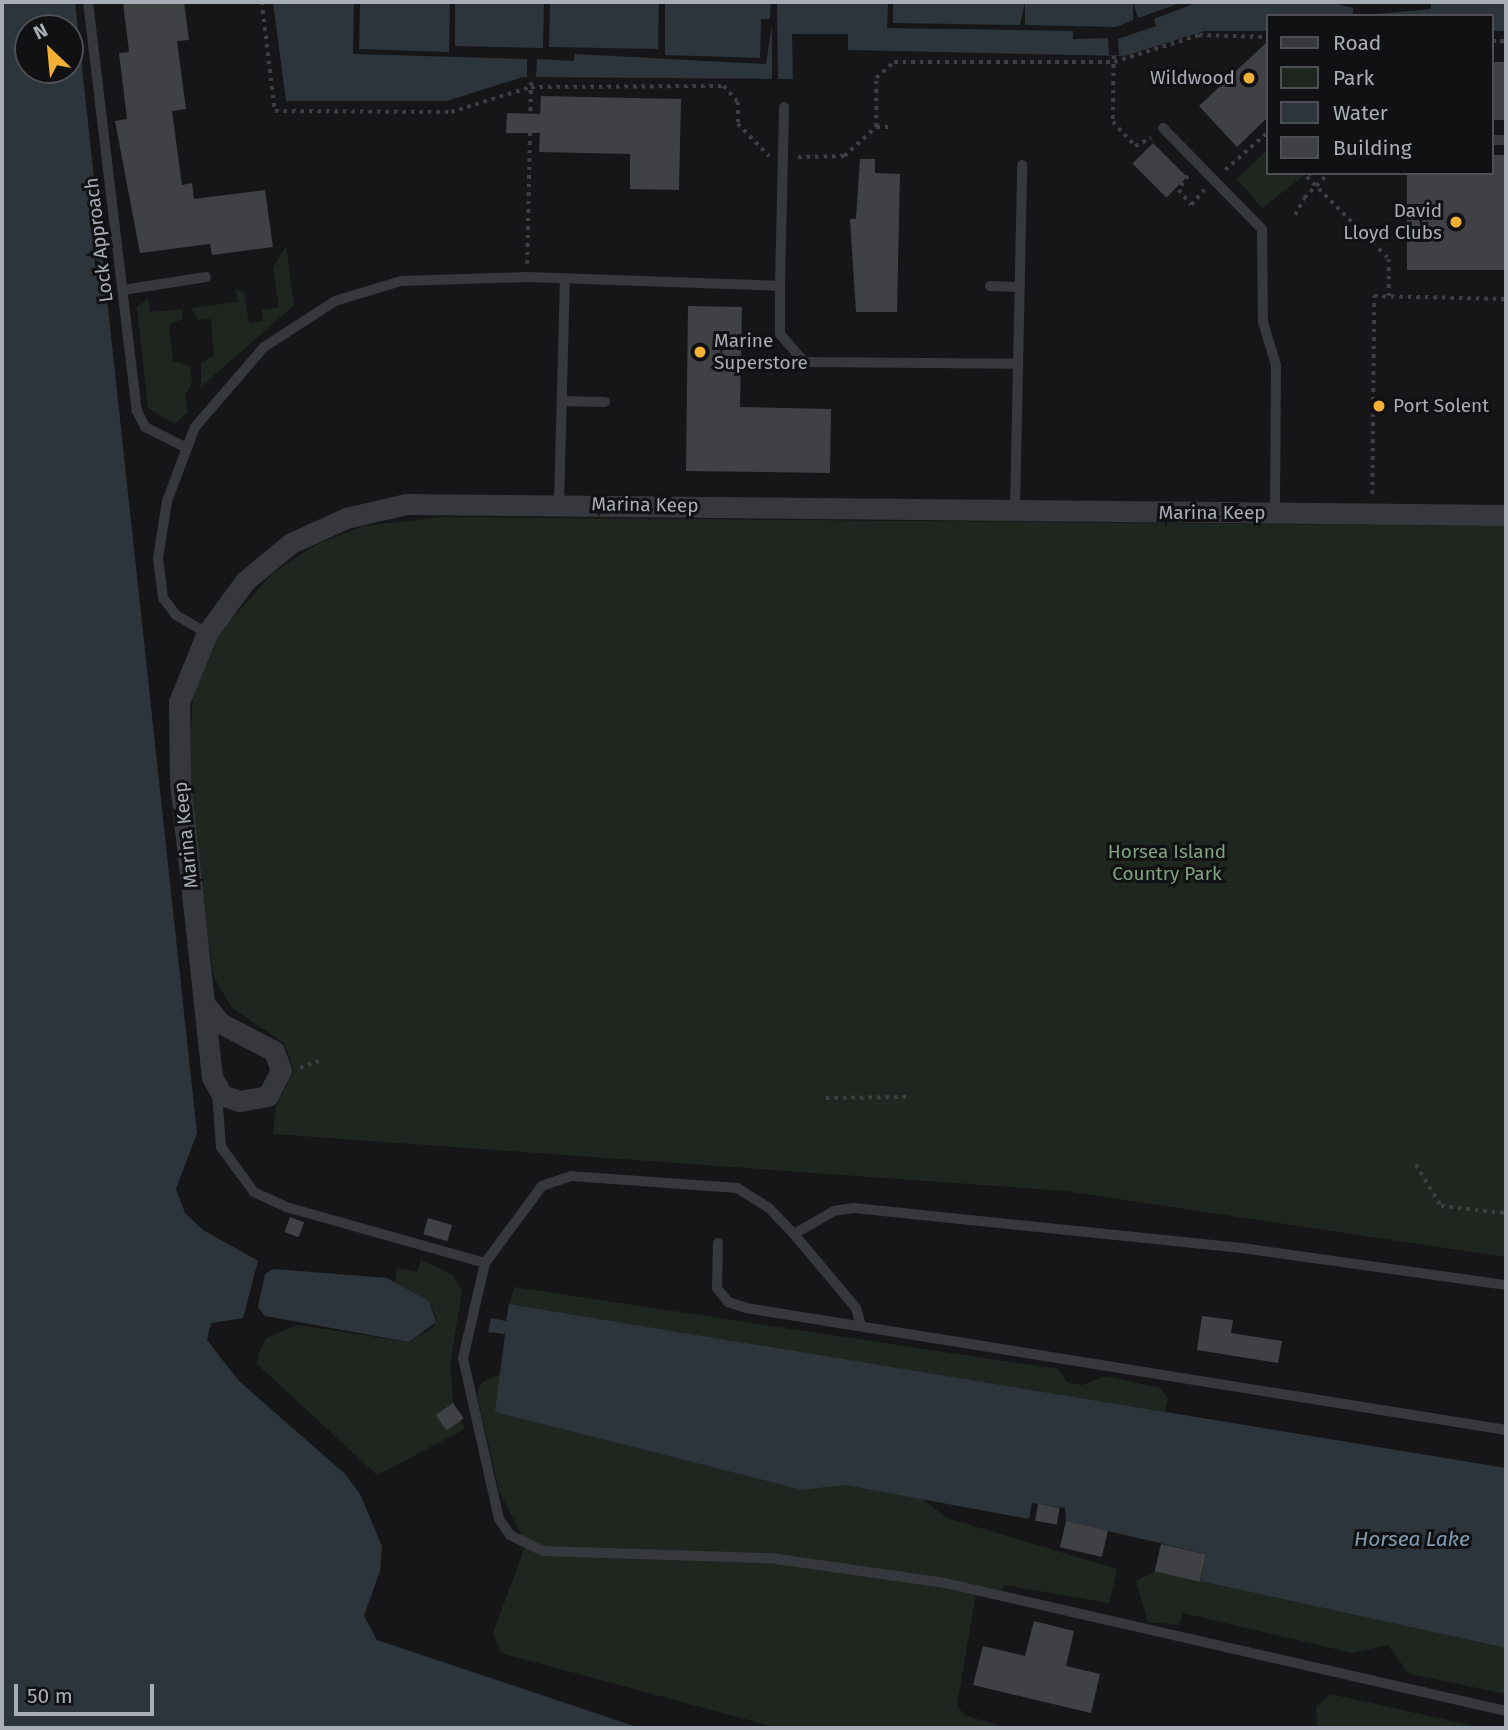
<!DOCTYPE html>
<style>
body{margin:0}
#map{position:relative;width:1508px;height:1730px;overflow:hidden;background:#161618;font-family:"Fira Sans",sans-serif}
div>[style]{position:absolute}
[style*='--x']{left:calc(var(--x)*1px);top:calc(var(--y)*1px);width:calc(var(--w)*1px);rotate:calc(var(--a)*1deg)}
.green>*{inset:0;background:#1e261f}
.water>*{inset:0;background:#2c353c}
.pier>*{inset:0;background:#161618}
.building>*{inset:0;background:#404145;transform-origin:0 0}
.path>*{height:3.5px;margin-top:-1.75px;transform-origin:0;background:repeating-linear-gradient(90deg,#3d3f44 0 3.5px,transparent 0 8.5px)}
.service>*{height:10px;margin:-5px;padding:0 5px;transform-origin:5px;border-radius:5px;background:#37383d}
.minor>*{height:21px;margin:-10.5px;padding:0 10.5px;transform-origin:10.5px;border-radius:10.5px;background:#37383d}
.path-bridge>*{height:3.5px;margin-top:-1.75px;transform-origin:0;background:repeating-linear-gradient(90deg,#3d3f44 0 3.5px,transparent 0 8.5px)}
.dots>*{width:19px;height:19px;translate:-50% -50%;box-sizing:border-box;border:4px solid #111113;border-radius:50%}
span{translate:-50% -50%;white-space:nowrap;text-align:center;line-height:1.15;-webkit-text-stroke:6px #111113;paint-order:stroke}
.poi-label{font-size:19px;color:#a8adb8}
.right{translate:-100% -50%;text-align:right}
.left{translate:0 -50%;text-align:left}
.street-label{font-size:19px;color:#a8adb8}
.park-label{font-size:19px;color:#7fa381}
.water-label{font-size:21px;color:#7f9bb3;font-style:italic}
.frame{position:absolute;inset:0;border:4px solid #a8adb8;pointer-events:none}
.legend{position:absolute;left:1266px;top:14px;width:228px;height:161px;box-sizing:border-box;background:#111113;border:2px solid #4d4f55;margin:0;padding:9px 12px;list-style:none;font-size:21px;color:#a8adb8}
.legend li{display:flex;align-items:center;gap:14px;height:35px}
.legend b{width:35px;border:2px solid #4d4f55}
.north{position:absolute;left:14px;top:14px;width:70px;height:70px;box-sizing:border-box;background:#111113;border:2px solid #4d4f55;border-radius:50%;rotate:334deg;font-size:19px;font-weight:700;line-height:28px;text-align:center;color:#a8adb8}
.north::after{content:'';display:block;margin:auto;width:24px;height:32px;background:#f2b134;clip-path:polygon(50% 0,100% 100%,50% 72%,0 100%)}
.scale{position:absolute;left:14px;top:1684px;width:140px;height:32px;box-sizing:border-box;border:4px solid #a8adb8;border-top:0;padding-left:9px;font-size:21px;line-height:24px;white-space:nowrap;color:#a8adb8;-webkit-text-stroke:5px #111113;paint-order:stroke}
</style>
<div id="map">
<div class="green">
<div style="clip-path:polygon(1268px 149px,1268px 173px,1307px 173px,1262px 208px,1237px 179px)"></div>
<div style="clip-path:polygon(286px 246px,294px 305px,201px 387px,201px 363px,214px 356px,211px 319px,198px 320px,191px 308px,238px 302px,236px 288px,244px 293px,249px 323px,263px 321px,262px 310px,279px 307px,273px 268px)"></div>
<div style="clip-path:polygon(148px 299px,150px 312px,183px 309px,182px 319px,169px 325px,173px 361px,190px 366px,192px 382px,185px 396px,188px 412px,175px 424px,148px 408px,137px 307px)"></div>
<div style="clip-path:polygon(442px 517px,1506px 526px,1506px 1257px,1065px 1191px,273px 1134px,276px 1107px,294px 1070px,284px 1043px,232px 1008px,214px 978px,187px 795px,193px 694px,218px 634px,274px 572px,317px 544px,364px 526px)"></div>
<div style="clip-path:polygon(421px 1260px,453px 1275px,462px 1292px,450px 1365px,453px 1402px,465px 1429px,377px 1475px,257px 1364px,259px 1353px,266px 1338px,298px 1325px,409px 1342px,434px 1327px,436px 1317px,429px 1301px,395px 1282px,397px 1268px,417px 1272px)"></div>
<div style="clip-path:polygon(514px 1287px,1058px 1369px,1067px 1382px,1082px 1385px,1106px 1376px,1160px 1388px,1168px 1399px,1165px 1412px,509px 1304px)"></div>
<div style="clip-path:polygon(502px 1373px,496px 1412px,802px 1490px,845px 1485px,922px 1499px,947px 1518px,1117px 1569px,1109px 1603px,1005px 1585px,1002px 1591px,977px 1587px,957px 1705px,964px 1715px,1008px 1728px,778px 1728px,501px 1653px,493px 1633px,526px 1544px,499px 1491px,477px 1395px,482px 1382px)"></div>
<div style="clip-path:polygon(1155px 1571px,1506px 1648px,1506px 1694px,1409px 1674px,1388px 1645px,1352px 1653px,1183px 1613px,1179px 1625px,1148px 1622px,1136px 1581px)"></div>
<div style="clip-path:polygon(1330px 1694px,1483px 1728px,1317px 1728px,1316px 1707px)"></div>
</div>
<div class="water">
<div style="clip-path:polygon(evenodd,2px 2px,75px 2px,197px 1133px,176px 1189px,185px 1213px,203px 1230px,258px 1261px,243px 1318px,211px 1323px,207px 1340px,239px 1381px,345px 1474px,360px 1494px,382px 1546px,380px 1571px,364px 1616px,377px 1640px,640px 1728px,2px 1728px,2px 2px,28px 28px,70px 28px,70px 70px,28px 70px,28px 28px)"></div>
<div style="clip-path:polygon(273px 2px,1506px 2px,1506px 31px,1492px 31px,1492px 16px,1268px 16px,1268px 31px,1204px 31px,1125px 56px,848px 50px,848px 34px,792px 34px,793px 79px,523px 77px,447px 101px,286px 101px)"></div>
<div style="clip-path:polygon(273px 1269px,387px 1278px,429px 1301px,436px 1322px,409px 1342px,265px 1316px,258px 1307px,265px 1274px)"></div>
<div style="clip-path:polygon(509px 1304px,1506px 1468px,1506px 1648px,1200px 1581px,1206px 1554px,1066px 1521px,1065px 1508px,1032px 1503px,1029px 1519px,845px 1485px,802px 1490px,495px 1412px,505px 1334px,488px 1332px,491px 1318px,506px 1321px)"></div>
</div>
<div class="pier">
<div style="clip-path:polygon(354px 2px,360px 2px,359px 49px,449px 52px,450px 2px,455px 2px,455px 46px,543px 48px,544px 2px,550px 2px,549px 47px,658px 49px,659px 2px,665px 2px,665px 55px,760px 58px,761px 19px,770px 19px,771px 2px,777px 2px,778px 79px,772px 79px,772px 25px,766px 64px,575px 54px,574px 61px,537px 59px,536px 77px,527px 77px,527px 59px,353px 54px)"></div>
<div style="clip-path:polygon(845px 2px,893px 2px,893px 23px,1020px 25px,1025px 2px,1025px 25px,1116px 27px,1133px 20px,1133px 2px,1138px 18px,1183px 2px,1242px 2px,1193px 4px,1154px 19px,1156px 26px,1118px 39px,1119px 55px,1109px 55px,1108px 38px,1073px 39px,1073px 31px,887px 28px,888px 3px)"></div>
<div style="clip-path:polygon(1329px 2px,1431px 2px,1431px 9px,1353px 16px,1353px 8px)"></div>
</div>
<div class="building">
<div style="clip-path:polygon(123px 2px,184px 2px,189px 40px,177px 41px,186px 109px,172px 111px,182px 185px,192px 183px,194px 199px,265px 190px,273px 247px,212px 255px,210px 244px,140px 253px,115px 121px,127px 119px,119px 53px,129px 52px)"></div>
<div style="clip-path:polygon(1268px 41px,1268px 117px,1237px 147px,1199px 106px)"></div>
<div style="left:1492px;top:62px;width:14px;height:58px"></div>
<div style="clip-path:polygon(541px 96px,681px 99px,679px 190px,630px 189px,630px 154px,539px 152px,540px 133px,506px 133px,507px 113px,540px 114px)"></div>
<div style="left:1153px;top:143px;width:48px;height:29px;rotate:45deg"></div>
<div style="clip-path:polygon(1492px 155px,1506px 155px,1506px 270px,1407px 270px,1407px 173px,1492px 173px)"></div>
<div style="clip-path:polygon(860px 159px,875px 159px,875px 173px,900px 174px,897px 312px,856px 312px,850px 219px,856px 219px)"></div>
<div style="clip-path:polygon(688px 306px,742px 307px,740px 407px,831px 409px,830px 473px,686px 471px)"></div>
<div style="left:290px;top:1217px;width:15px;height:16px;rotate:20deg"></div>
<div style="left:428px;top:1218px;width:25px;height:17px;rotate:16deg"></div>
<div style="clip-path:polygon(1202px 1316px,1233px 1320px,1231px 1333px,1282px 1341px,1278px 1363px,1197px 1350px)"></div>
<div style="left:453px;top:1403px;width:19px;height:21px;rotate:55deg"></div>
<div style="left:1038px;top:1504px;width:22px;height:17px;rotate:10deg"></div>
<div style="left:1066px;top:1521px;width:43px;height:27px;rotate:13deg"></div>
<div style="left:1161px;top:1544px;width:46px;height:28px;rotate:13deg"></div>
<div style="clip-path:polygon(1034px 1621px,1074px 1631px,1066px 1666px,1100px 1674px,1091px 1713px,973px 1685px,983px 1646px,1025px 1656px)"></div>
</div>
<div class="path">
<div style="--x:262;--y:2;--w:110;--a:83.2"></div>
<div style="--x:275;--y:111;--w:176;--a:0.3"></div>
<div style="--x:451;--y:112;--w:84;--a:-17.4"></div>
<div style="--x:531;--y:87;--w:193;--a:-0.3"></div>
<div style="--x:724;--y:86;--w:21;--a:49"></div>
<div style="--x:738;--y:102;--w:22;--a:90"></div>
<div style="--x:738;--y:124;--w:45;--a:45.9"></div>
<div style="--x:1492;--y:41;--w:14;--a:0"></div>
<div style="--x:1114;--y:56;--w:66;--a:90.9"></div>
<div style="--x:1113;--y:122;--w:33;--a:47"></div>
<div style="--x:1135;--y:146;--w:18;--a:-27"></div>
<div style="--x:876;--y:127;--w:15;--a:0"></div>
<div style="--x:798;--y:157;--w:46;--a:-1.2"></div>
<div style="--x:844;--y:156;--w:43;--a:-42.2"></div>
<div style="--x:876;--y:127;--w:49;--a:-90"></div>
<div style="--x:876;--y:78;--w:24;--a:-42"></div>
<div style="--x:894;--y:62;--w:220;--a:0"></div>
<div style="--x:1114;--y:62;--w:89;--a:-17.6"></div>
<div style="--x:1199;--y:35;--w:69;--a:1.7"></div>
<div style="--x:1225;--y:170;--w:57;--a:-41.5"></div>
<div style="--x:1311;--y:173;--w:6;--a:135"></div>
<div style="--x:1307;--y:177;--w:116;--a:45"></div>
<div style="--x:1389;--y:259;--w:37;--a:90"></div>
<div style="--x:1188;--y:176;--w:17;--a:123"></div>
<div style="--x:1179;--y:190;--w:19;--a:51"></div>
<div style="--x:1191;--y:205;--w:20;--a:-49"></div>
<div style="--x:1295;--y:215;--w:19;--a:-62"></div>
<div style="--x:527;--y:264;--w:187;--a:-88.8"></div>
<div style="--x:1372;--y:494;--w:198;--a:-89.4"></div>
<div style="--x:1374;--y:296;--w:132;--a:1.3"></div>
<div style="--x:300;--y:1068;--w:20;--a:-20"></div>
<div style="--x:826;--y:1098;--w:83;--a:-0.7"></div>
<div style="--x:1416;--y:1165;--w:48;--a:58.6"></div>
<div style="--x:1441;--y:1206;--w:65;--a:6.1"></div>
</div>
<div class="service">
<div style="--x:88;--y:2;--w:412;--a:83.2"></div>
<div style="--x:137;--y:411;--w:18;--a:63"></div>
<div style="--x:145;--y:427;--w:45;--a:26.6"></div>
<div style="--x:1163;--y:128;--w:141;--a:45.6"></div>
<div style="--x:1262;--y:229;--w:93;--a:89.4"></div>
<div style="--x:1263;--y:322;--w:45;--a:73.2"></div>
<div style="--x:1276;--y:365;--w:148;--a:90.4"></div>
<div style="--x:1492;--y:140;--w:14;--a:0"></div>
<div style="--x:780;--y:286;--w:48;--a:90"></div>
<div style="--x:780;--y:334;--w:37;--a:49"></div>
<div style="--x:804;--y:362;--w:214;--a:0.5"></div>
<div style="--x:990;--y:286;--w:30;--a:2"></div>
<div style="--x:123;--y:290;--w:84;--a:-8.9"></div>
<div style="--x:562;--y:401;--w:43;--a:1.3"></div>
<div style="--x:559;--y:504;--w:224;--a:-88.5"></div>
<div style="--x:1015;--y:510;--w:345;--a:-88.8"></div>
<div style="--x:207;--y:633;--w:36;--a:-150"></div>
<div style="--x:176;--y:615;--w:21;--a:-127"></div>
<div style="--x:163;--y:598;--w:40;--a:-97.1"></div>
<div style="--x:158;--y:558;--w:58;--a:-81"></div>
<div style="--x:167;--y:501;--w:79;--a:-69.3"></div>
<div style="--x:195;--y:427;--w:106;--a:-49.2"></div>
<div style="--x:264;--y:347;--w:85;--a:-32.9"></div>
<div style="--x:335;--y:301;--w:69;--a:-16.9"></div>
<div style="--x:401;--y:281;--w:126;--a:-1.8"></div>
<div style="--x:527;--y:277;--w:253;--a:2"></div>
<div style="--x:780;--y:286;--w:179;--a:-88.7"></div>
<div style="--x:217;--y:1092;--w:55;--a:85.8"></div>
<div style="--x:221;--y:1147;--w:56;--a:53.7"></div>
<div style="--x:254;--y:1192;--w:35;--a:25"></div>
<div style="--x:286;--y:1207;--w:207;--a:15.7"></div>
<div style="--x:794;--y:1234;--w:46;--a:-29.9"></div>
<div style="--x:834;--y:1211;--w:20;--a:-9"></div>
<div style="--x:854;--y:1208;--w:390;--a:5.9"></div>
<div style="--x:1242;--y:1248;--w:267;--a:8"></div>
<div style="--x:718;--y:1243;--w:45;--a:91.3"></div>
<div style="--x:717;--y:1288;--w:18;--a:52"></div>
<div style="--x:728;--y:1302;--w:19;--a:18"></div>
<div style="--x:746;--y:1308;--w:770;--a:9.12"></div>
<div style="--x:860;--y:1322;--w:15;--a:-106"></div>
<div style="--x:856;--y:1308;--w:97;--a:-130"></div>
<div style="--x:794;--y:1234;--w:36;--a:-134"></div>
<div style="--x:769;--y:1208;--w:38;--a:-148"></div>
<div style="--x:737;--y:1188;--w:166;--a:-175.9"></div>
<div style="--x:571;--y:1176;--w:31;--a:161"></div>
<div style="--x:542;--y:1186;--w:96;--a:126.5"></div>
<div style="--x:485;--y:1263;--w:98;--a:103"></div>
<div style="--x:463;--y:1358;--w:165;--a:77.4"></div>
<div style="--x:499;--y:1519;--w:19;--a:55"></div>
<div style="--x:510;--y:1535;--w:37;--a:26"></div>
<div style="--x:543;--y:1551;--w:227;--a:1.8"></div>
<div style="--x:770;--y:1558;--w:177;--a:8.1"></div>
<div style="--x:945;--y:1583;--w:575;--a:12.85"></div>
</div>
<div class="minor">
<div style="--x:204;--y:1003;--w:26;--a:51"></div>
<div style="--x:220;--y:1023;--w:61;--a:27.4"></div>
<div style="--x:274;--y:1051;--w:20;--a:70"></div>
<div style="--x:281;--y:1070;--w:29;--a:117"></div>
<div style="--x:268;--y:1096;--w:29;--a:170"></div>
<div style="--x:239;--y:1101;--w:18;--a:-161"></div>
<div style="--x:222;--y:1095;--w:21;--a:-119"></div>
<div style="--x:212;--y:1077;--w:296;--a:-96.2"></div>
<div style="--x:180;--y:783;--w:81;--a:-90.7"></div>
<div style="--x:179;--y:702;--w:74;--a:-67.9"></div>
<div style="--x:207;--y:633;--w:64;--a:-53.8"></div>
<div style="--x:245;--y:581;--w:60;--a:-39.6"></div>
<div style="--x:291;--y:543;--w:60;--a:-24.4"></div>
<div style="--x:346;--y:518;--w:62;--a:-13.1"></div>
<div style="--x:406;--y:504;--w:1100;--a:0.57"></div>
</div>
<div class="path-bridge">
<div style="--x:1304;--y:198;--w:35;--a:-45"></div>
</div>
<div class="dots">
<div style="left:1249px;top:78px;background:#f2b134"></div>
<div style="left:1456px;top:222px;background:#f2b134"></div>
<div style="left:700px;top:352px;background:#f2b134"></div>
<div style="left:1379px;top:406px;background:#f2b134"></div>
</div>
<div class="poi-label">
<span class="right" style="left:1235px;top:78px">Wildwood</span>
<span class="right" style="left:1442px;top:222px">David<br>Lloyd Clubs</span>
<span class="left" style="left:714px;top:352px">Marine<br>Superstore</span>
<span class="left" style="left:1393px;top:406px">Port Solent</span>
</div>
<div class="street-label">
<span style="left:99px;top:240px;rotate:-97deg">Lock Approach</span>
<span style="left:645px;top:505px;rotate:1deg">Marina Keep</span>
<span style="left:1212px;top:513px">Marina Keep</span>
<span style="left:186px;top:835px;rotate:-96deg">Marina Keep</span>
</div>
<div class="park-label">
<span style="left:1167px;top:863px">Horsea Island<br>Country Park</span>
</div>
<div class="water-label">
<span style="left:1412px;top:1539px">Horsea Lake</span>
</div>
<div class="frame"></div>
<ul class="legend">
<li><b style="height:9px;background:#37383d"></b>Road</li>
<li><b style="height:19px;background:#1e261f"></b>Park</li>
<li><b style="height:19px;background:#2c353c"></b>Water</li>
<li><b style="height:19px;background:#404145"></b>Building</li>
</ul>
<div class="north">N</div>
<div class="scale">50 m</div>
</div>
